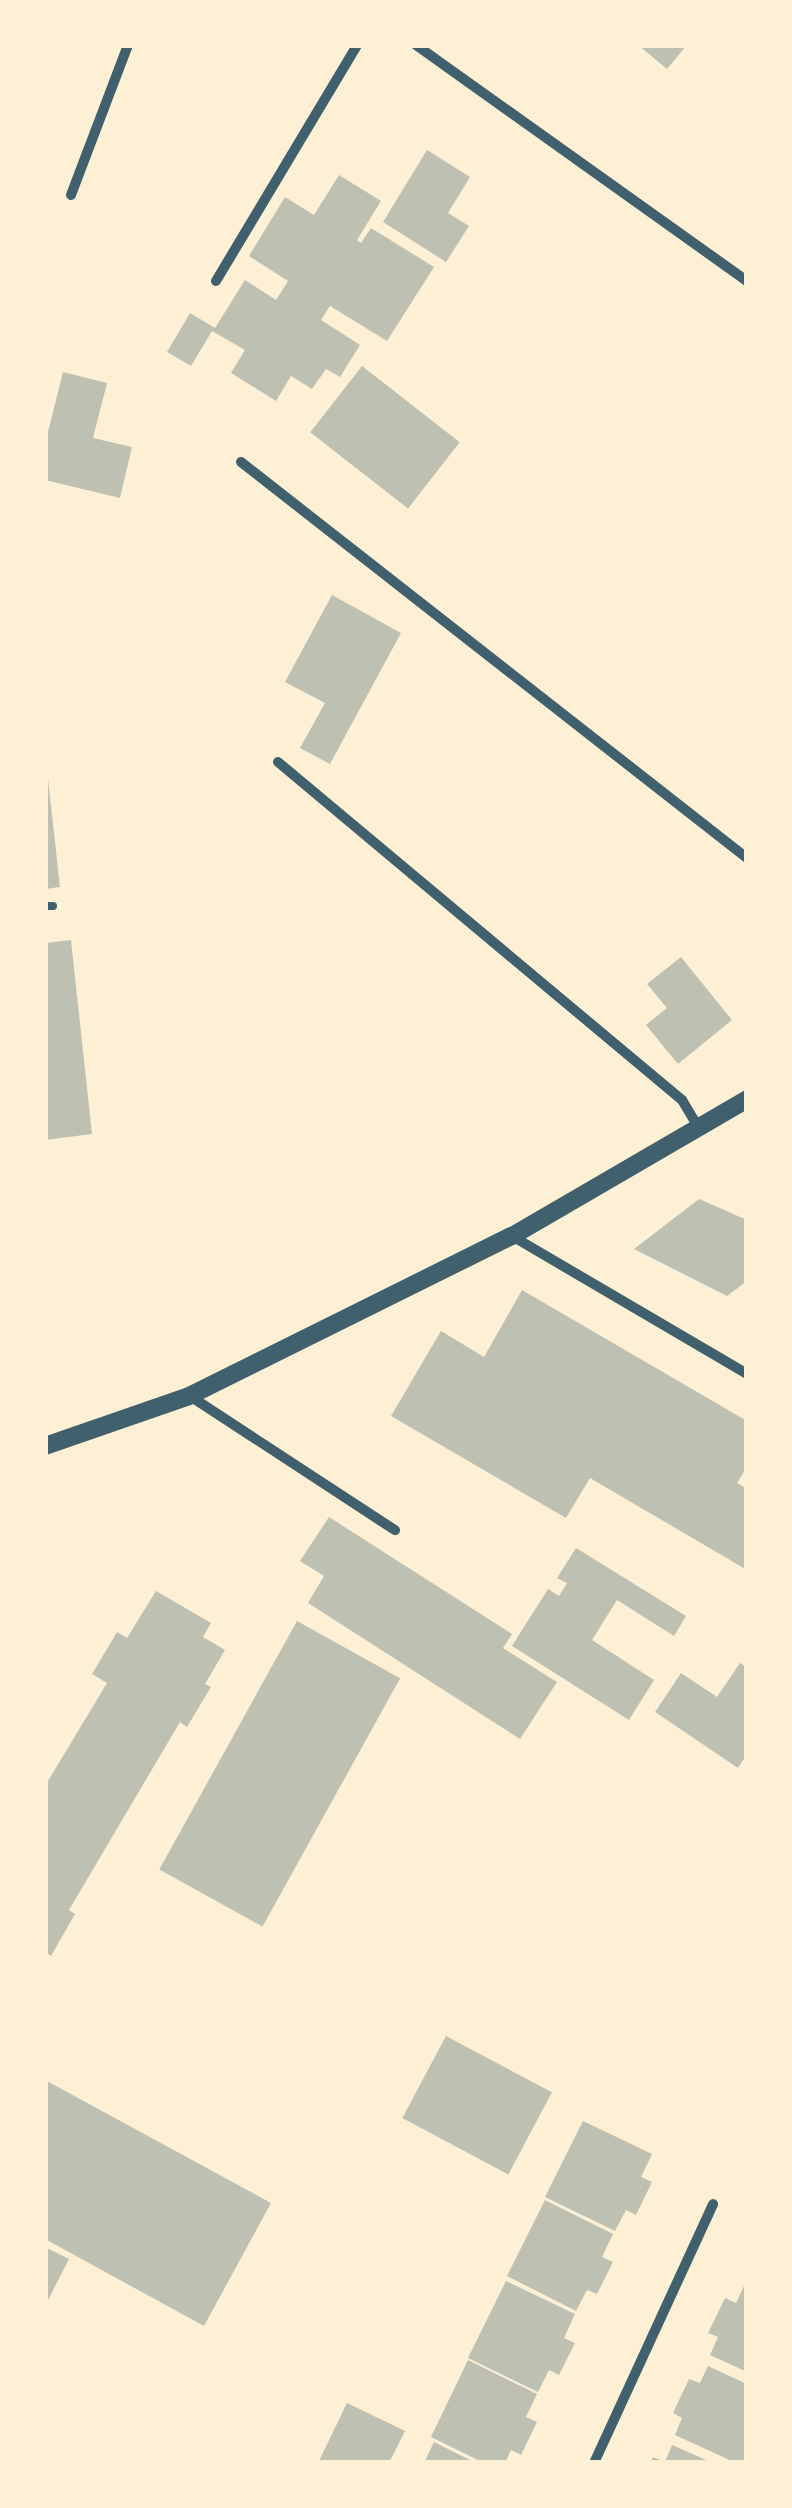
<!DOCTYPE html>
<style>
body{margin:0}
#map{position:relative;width:792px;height:2508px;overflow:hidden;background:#fdf0d5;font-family:"Public Sans",sans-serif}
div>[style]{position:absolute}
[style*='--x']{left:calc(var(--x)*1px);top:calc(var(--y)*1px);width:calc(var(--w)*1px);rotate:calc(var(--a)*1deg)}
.building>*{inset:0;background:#bec0b2;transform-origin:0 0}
.service>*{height:8px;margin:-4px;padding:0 4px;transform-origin:4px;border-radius:4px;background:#3f606c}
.minor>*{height:10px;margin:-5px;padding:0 5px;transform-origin:5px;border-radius:5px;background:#3f606c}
.tertiary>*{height:18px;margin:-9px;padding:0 9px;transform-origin:9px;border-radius:9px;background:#3f606c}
span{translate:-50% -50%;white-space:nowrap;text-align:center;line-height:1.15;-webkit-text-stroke:8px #fdf0d5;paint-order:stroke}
.frame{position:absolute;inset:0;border:48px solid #fdf0d5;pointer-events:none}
</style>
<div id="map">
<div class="building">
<div style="clip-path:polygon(638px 45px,687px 45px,667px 69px)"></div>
<div style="clip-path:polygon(427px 150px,470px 177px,448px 213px,469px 226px,446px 262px,383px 222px)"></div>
<div style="clip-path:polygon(339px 175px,381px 201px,357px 240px,361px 243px,371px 228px,434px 267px,387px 341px,330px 306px,321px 320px,360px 345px,340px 377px,326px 369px,312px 389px,291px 376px,276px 401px,231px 373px,245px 350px,212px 331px,191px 366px,167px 352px,190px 313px,215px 328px,245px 280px,276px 300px,288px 281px,249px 256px,285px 197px,314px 215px)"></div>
<div style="left:362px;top:366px;width:124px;height:84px;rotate:38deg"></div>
<div style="clip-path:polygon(63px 372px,107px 383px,93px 438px,132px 447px,120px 498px,45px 480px,45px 444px)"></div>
<div style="clip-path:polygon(332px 595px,401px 633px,330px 764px,300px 748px,325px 703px,285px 682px)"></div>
<div style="clip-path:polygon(45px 752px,60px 887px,45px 889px)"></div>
<div style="clip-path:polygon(71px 940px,92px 1134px,45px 1140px,45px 943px)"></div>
<div style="clip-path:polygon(681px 957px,732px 1020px,678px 1064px,646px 1025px,667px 1008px,647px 984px)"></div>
<div style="clip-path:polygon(699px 1199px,747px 1220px,747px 1281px,727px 1296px,634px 1249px)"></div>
<div style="clip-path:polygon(522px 1290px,747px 1421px,747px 1467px,737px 1483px,747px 1489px,747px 1570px,590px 1478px,566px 1518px,391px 1416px,441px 1331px,484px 1357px)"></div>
<div style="clip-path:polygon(329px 1517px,512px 1634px,503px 1648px,557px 1682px,520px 1739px,308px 1603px,324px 1576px,300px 1561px)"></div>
<div style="clip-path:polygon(576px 1548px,686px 1616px,674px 1636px,617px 1600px,592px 1640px,654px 1680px,629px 1720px,512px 1646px,548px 1589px,559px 1596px,567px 1583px,557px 1578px)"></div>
<div style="clip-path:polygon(156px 1591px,211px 1623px,203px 1637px,225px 1650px,205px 1684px,211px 1687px,187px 1727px,180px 1722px,69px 1910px,75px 1914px,51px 1956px,45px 1952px,45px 1786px,107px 1683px,92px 1674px,117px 1632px,127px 1638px)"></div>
<div style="left:297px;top:1621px;width:118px;height:284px;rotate:29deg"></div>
<div style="clip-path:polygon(740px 1663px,747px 1667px,747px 1754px,738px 1768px,655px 1712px,681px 1673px,717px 1697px)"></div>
<div style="left:446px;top:2036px;width:120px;height:93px;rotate:28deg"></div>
<div style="clip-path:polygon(45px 2080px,271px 2203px,204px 2326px,45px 2239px)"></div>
<div style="clip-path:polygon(583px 2121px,652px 2154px,641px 2177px,652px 2182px,636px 2215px,626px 2210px,615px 2231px,545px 2197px)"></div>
<div style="clip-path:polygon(545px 2200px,613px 2234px,602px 2257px,613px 2262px,597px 2294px,587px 2290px,576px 2311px,507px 2276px)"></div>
<div style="clip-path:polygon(45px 2247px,69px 2259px,45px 2306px)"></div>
<div style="clip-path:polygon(506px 2281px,575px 2314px,564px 2338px,575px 2343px,559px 2375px,549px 2370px,538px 2392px,468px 2358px)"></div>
<div style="clip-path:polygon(744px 2286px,747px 2287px,747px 2372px,710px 2355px,718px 2337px,708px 2333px,725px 2298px,736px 2303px)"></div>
<div style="clip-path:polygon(468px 2360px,537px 2394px,526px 2417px,537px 2422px,521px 2455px,511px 2450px,505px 2463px,484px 2463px,431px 2437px)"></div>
<div style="clip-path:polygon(708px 2366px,747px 2384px,746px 2463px,736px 2463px,675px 2435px,682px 2418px,673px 2413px,689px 2379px,700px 2383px)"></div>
<div style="clip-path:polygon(347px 2403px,405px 2431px,389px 2463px,318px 2463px)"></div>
<div style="clip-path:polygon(434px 2442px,476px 2463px,424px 2463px)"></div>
<div style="clip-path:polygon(672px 2445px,713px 2463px,650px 2463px,653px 2457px,665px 2462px)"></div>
</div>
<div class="service">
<div style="--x:45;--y:906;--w:8;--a:0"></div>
</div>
<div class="minor">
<div style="--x:416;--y:45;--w:407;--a:35.5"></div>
<div style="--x:71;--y:195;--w:160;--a:-69.2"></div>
<div style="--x:216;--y:281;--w:275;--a:-59.1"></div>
<div style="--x:241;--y:462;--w:643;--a:38.05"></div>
<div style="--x:278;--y:762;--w:527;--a:39.92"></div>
<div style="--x:682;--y:1100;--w:31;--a:59"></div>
<div style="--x:512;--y:1236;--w:273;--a:30.4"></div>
<div style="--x:190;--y:1396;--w:245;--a:33.2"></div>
<div style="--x:594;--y:2463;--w:285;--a:-65.3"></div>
</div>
<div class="tertiary">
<div style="--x:45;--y:1446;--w:152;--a:-19.1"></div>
<div style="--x:189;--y:1396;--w:360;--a:-26.4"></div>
<div style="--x:512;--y:1236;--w:272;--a:-30.2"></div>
</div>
<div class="frame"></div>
</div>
